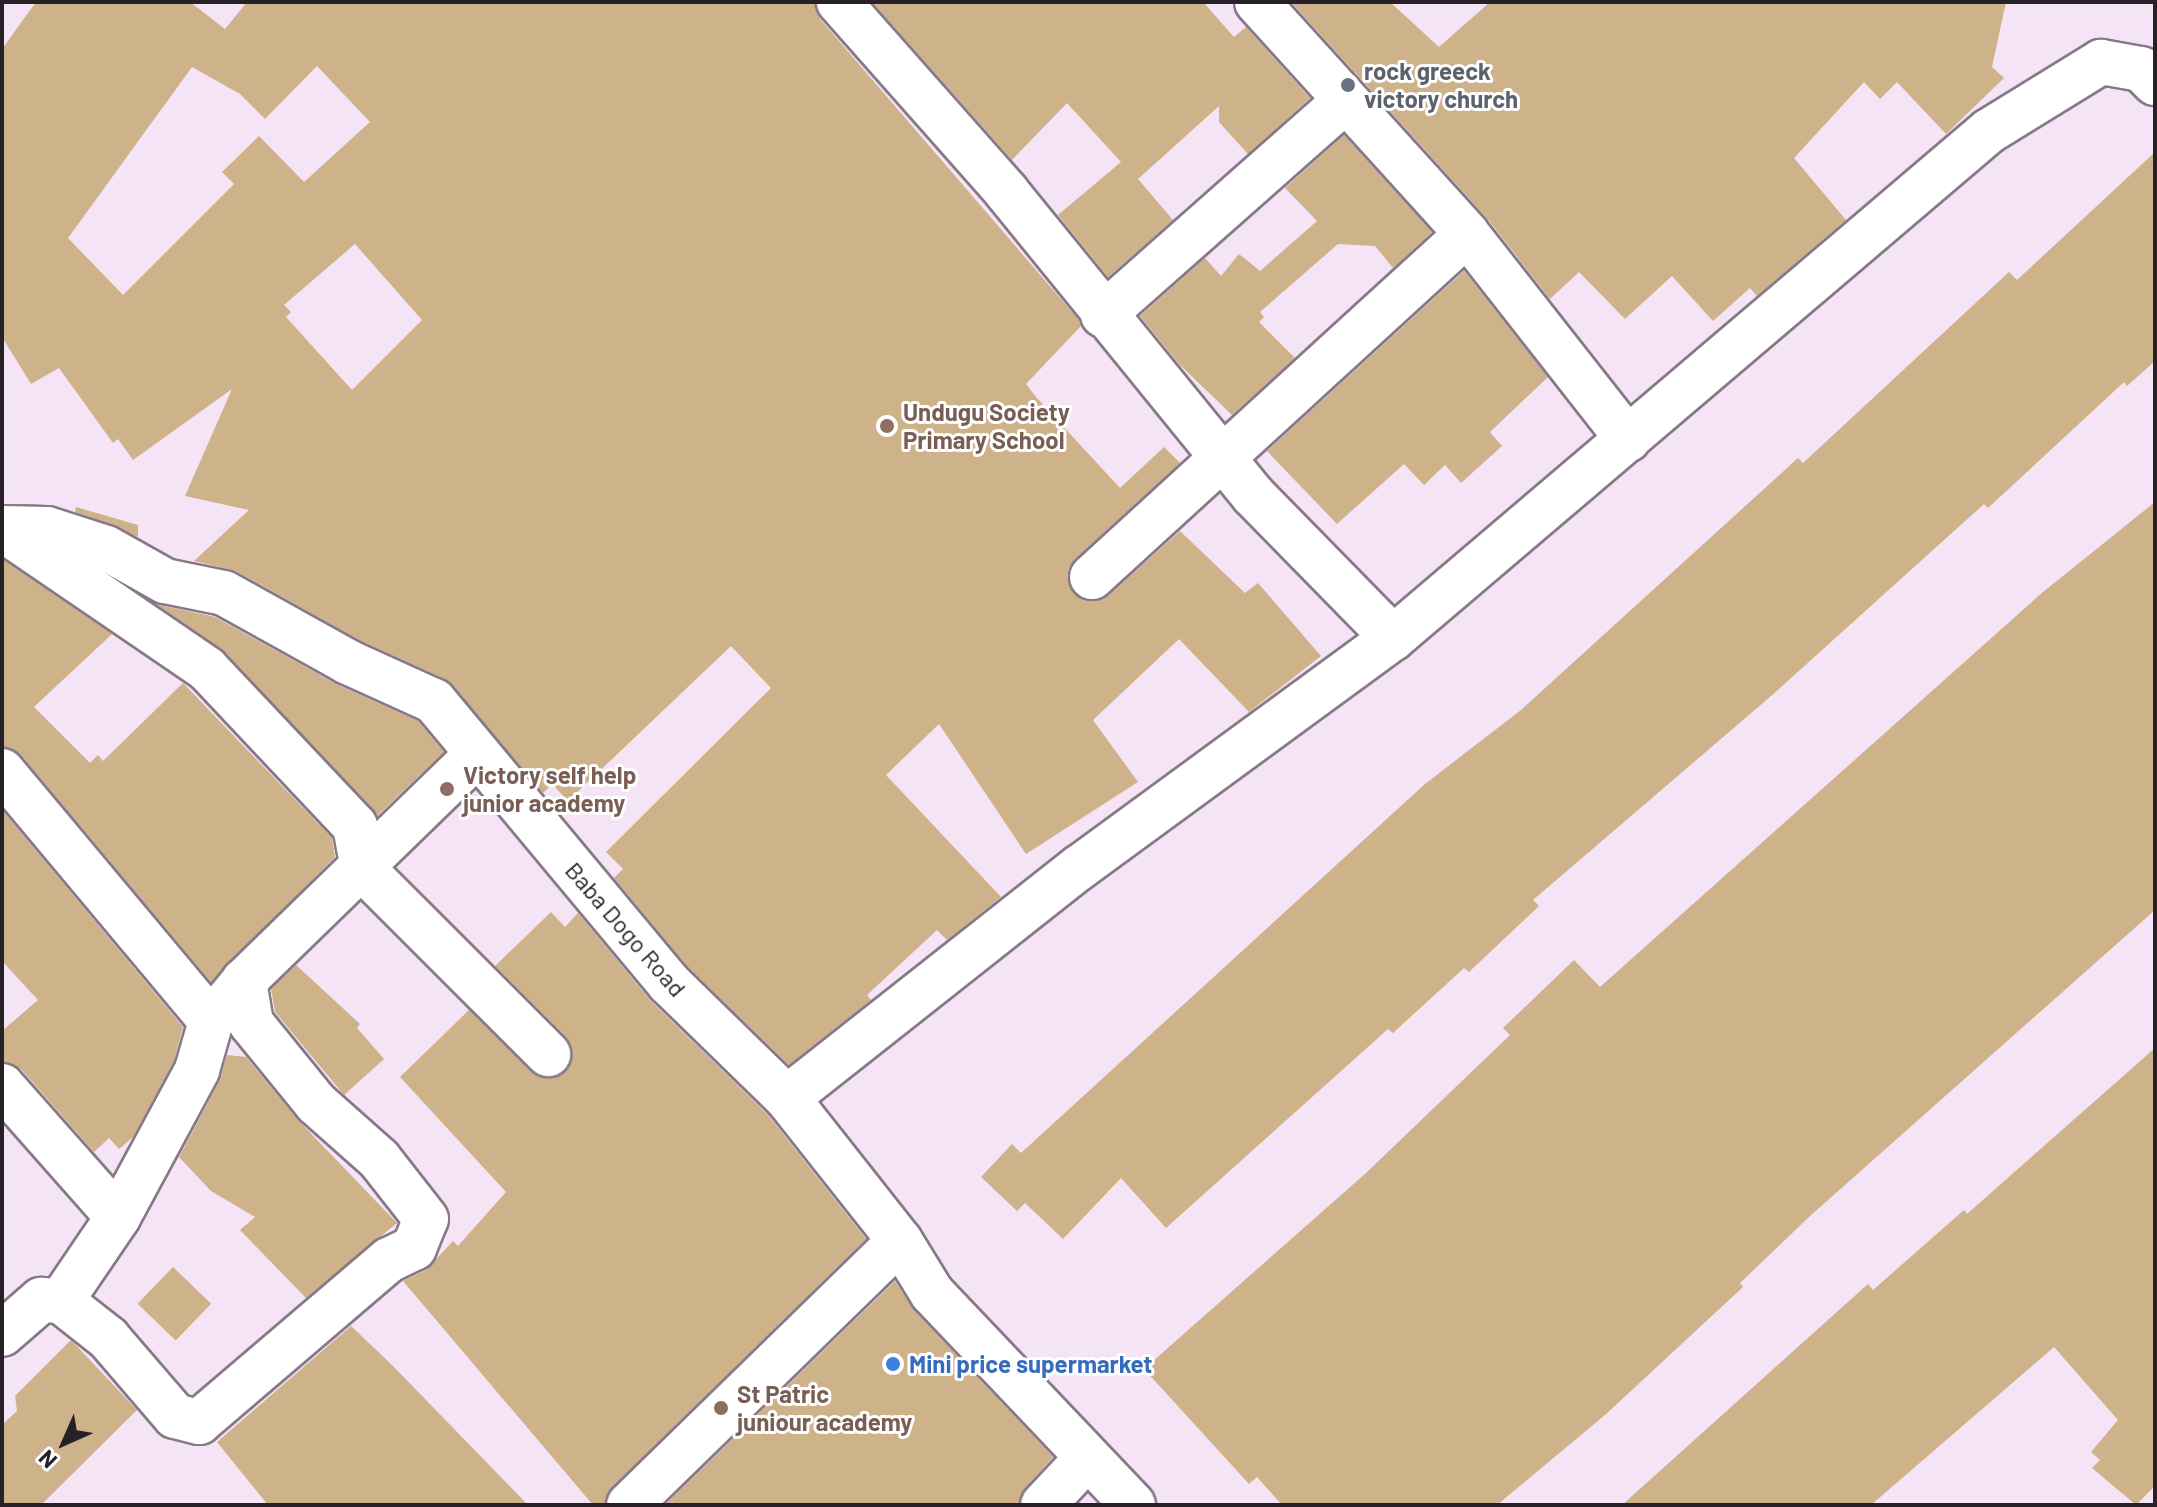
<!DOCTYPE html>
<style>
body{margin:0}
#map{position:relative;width:2157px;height:1507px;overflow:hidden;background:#f4e4f5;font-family:Barlow,sans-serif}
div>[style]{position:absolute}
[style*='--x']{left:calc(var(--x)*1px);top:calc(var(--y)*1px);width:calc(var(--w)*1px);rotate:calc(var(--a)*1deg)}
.building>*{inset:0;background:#ceb289;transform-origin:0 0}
.roads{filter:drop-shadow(2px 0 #877988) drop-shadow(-2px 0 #877988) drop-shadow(0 2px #877988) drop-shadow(0 -2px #877988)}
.minor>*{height:44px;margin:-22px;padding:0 22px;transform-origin:22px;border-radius:22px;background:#fff}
.tertiary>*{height:44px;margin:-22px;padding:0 22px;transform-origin:22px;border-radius:22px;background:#fff}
.dots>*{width:22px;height:22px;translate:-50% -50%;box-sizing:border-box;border:4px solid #fff;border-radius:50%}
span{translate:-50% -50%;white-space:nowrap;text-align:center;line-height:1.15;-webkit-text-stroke:6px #fff;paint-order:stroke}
.worship-label{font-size:24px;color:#5b616d;font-weight:700}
.left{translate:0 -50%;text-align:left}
.education-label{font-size:24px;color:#785e54;font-weight:700}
.street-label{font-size:24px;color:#272127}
.shop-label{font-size:24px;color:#366cbe;font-weight:700}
.frame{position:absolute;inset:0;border:4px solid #272127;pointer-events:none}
.north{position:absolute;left:24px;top:1403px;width:80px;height:80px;-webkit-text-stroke:6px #fff;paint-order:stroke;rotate:225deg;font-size:22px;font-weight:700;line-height:32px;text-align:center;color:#272127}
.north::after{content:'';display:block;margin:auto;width:28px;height:36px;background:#272127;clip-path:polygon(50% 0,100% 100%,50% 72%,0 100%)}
</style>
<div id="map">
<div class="building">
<div style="clip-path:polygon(evenodd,36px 2px,190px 2px,225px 29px,247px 2px,815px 2px,820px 19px,1079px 320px,1081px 326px,1026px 384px,1036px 397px,1120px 488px,1164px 447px,1180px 463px,1075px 559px,1068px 570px,1073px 593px,1085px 601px,1108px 596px,1180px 531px,1245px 593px,1258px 583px,1321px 656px,1249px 712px,1179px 639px,1093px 720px,1138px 782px,1026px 854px,939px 724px,886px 775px,1001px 897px,947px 940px,937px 930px,867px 995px,871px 1000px,789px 1065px,687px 966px,614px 878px,623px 869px,606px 852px,771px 688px,731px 646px,568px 801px,552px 784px,543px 793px,445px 679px,359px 640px,236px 571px,194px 561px,249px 510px,185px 496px,232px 389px,133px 460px,118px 439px,113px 443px,59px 368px,31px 384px,2px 337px,2px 49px,36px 2px,317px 66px,370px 122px,304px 182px,259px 136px,222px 172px,234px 184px,123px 295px,68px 238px,192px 67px,240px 94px,265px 119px,317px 66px,36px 2px,355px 244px,422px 320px,352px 390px,286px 317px,291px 312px,284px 305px,355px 244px)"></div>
<div style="clip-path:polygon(872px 2px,1203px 2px,1234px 37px,1246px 27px,1310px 98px,1248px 154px,1219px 122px,1219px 106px,1138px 179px,1173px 220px,1108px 277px,1058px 215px,1121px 162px,1067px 103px,1012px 160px)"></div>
<div style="clip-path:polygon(1291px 2px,1390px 2px,1439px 47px,1490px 2px,2006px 2px,1992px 67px,2004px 78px,1946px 134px,1897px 82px,1880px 99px,1864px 82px,1794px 158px,1846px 220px,1757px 296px,1750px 288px,1713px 321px,1672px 276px,1625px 319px,1579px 272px,1550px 299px,1486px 217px)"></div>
<div style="clip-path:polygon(1344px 135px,1432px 232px,1393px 268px,1375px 246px,1338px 244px,1260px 312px,1264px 317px,1259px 322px,1295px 358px,1232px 415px,1179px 364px,1140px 316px,1205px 258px,1221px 276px,1239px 254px,1260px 271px,1317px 221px,1285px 188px)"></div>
<div style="clip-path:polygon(2155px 152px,2155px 361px,2127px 386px,2124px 382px,1988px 508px,1984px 504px,1771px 696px,1533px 900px,1539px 906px,1469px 972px,1464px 968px,1393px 1033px,1388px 1029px,1166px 1228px,1121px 1178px,1063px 1239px,1025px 1203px,1017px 1211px,981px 1177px,1012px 1144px,1021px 1153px,1425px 784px,1521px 710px,1798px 458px,1803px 463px,2009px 272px,2017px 280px)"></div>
<div style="clip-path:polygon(1464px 271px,1548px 377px,1490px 432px,1502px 446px,1461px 483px,1445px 465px,1424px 485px,1404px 464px,1337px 524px,1267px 451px)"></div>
<div style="clip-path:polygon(2155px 502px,2155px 910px,1810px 1216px,1740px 1283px,1743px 1287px,1605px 1415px,1497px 1505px,1282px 1505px,1257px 1477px,1249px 1484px,1144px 1369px,1366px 1173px,1510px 1035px,1503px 1028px,1574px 960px,1600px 987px,2043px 592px)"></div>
<div style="clip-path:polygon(76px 507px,138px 525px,138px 537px,75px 512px)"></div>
<div style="clip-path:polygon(2px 559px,112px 634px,34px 707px,90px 763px,98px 755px,103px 761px,183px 683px,332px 838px,335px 857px,211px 982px,21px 755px,2px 747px)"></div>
<div style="clip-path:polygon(156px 604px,215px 617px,336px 684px,418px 721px,444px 752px,377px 816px,225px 652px)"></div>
<div style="clip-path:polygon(2px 810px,183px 1027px,174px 1061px,133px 1137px,119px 1149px,109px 1138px,94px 1152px,21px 1069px,2px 1062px,2px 1031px,38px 1000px,2px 961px)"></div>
<div style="clip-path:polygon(551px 912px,565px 927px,578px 913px,651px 1001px,768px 1115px,866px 1239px,612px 1487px,605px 1505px,593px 1505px,403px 1281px,426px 1270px,453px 1241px,458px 1246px,506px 1192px,400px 1077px,469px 1010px,531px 1072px,554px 1078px,566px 1071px,572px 1060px,566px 1037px,495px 966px)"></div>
<div style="clip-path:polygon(296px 965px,360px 1024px,357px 1028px,384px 1059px,344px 1095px,275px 1012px,271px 989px)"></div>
<div style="clip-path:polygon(2155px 1048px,2155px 1486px,2136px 1505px,2092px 1468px,2100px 1460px,2091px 1452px,2118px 1420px,2054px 1347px,1871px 1505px,1622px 1505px,1868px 1284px,1873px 1290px,1964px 1210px,1967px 1214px)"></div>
<div style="clip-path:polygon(227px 1055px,246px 1057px,297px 1119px,397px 1223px,306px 1298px,240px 1230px,255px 1217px,211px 1191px,179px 1157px,219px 1082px)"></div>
<div style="left:173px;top:1267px;width:53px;height:51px;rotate:44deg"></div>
<div style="clip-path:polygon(895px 1281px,914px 1310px,1053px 1457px,1025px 1488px,1019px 1505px,665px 1505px)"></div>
<div style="clip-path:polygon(351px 1326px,392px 1365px,528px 1505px,268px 1505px,217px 1442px)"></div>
<div style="clip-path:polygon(71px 1340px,137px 1410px,41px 1505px,2px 1505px,2px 1425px,17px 1411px,15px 1396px)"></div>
</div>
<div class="roads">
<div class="minor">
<div style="--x:1257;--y:2;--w:313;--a:47.8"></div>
<div style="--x:1467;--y:234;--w:261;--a:51.9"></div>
<div style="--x:1103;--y:315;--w:323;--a:-41.5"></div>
<div style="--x:2;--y:529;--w:248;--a:34.3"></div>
<div style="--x:207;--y:669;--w:216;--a:46.7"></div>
<div style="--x:355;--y:826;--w:44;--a:79.5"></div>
<div style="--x:363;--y:869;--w:262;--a:45"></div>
<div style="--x:1092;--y:577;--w:508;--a:-42.45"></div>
<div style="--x:1393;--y:638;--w:782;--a:-40.39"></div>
<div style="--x:1989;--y:131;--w:132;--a:-31.6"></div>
<div style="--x:2101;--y:62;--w:41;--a:9.9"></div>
<div style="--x:2141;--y:69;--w:20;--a:45"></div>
<div style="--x:2;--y:771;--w:326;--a:50.1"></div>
<div style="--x:2;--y:1086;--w:175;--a:48.5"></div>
<div style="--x:787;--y:1098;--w:373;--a:-38.3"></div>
<div style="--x:1080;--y:867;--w:388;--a:-36.2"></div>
<div style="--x:1393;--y:638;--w:200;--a:-134.4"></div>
<div style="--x:1253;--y:495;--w:390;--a:-129.1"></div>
<div style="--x:1007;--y:192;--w:254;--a:-131.5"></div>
<div style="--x:61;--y:1301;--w:102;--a:-55.8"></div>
<div style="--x:118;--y:1217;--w:167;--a:-61.7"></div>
<div style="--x:197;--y:1070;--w:51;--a:-74.1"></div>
<div style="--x:211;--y:1021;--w:52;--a:-50.5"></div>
<div style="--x:244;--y:981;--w:324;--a:-44.2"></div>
<div style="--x:2;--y:1334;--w:52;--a:-41.1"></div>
<div style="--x:41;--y:1300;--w:20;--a:3"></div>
<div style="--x:61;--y:1301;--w:60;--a:38.2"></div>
<div style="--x:108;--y:1338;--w:103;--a:49.3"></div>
<div style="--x:175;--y:1416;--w:25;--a:14"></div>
<div style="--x:199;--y:1422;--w:250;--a:-40.5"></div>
<div style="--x:389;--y:1260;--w:28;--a:-26"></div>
<div style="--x:414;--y:1248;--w:31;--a:-68"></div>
<div style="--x:426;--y:1219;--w:76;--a:-128.1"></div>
<div style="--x:379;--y:1159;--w:84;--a:-138.4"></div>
<div style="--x:316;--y:1103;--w:103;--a:-129.1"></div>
<div style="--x:251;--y:1023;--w:43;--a:-99.5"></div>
<div style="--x:629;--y:1505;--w:378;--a:-44.3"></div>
<div style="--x:1043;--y:1505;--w:64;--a:-46.9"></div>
</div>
<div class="tertiary">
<div style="--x:2;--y:528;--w:45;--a:1.3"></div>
<div style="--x:47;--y:529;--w:62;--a:17.9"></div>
<div style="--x:106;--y:548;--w:68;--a:29.2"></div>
<div style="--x:165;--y:581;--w:60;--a:11.5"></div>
<div style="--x:224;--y:593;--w:142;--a:29.1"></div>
<div style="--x:348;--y:662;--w:94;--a:24.4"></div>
<div style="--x:434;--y:701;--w:367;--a:50.2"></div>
<div style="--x:669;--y:983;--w:165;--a:44.3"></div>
<div style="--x:787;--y:1098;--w:182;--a:51.7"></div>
<div style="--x:900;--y:1241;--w:61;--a:58.4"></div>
<div style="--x:932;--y:1293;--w:292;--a:46.5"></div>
</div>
</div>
<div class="dots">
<div style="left:1348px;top:85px;background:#6b7280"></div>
<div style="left:887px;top:426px;background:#8d6e63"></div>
<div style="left:447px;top:789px;background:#8d6e63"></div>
<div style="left:893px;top:1364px;background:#3f7fe0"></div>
<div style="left:721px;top:1408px;background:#8d6e63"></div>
</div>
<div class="worship-label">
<span class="left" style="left:1364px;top:85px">rock greeck<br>victory church</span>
</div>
<div class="education-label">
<span class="left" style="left:903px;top:426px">Undugu Society<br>Primary School</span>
<span class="left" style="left:463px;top:789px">Victory self help<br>junior academy</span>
<span class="left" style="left:737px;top:1408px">St Patric<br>juniour academy</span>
</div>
<div class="street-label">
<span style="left:626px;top:929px;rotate:49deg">Baba Dogo Road</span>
</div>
<div class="shop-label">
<span class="left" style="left:909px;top:1364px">Mini price supermarket</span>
</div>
<div class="frame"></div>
<div class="north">N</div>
</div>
